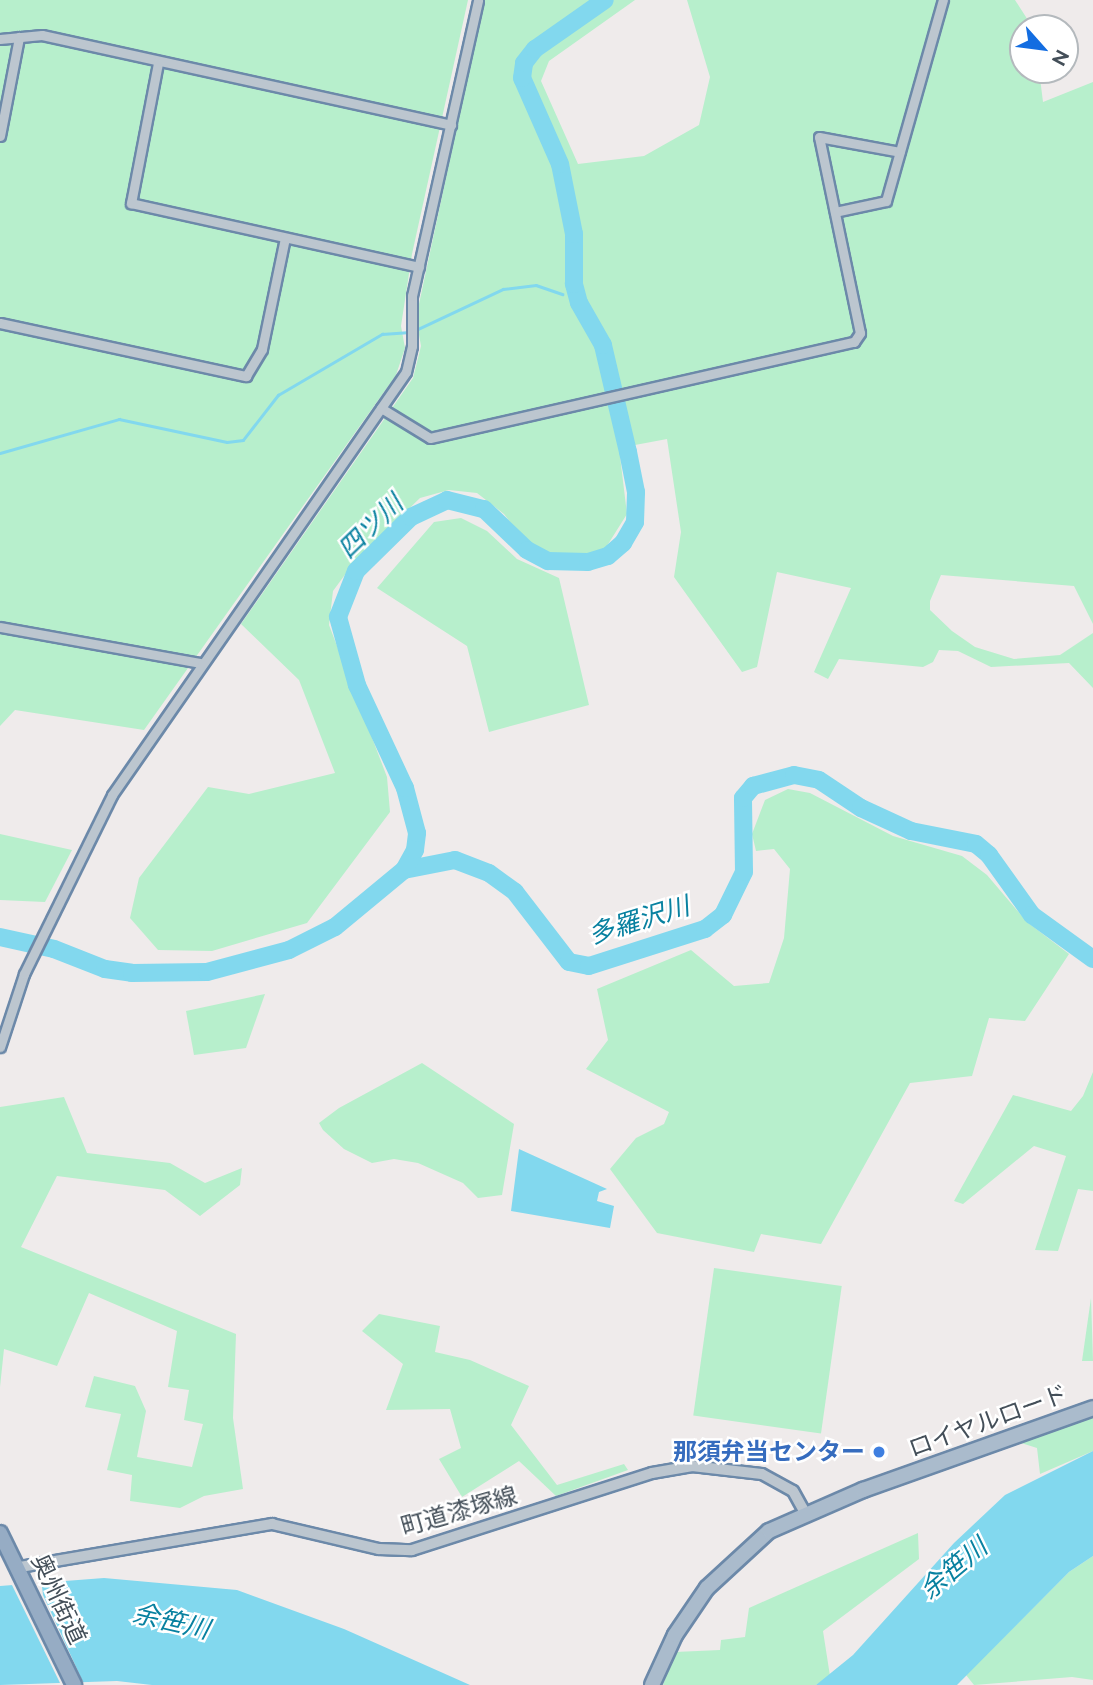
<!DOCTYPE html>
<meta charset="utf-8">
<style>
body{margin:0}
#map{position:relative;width:1093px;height:1685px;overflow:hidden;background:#efebeb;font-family:Raleway,"Noto Sans JP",sans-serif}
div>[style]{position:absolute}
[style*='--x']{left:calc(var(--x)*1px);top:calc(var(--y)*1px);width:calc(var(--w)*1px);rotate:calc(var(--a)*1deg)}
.green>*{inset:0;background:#b7efcc;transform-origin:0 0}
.water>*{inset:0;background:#82d8ee}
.pier>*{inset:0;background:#efebeb}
.stream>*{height:2.5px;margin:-1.25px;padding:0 1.25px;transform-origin:1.25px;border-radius:1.25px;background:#82d8ee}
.river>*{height:18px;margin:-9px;padding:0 9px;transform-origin:9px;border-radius:9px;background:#82d8ee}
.roads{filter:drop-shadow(2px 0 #6c89a9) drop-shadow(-2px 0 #6c89a9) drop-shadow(0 2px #6c89a9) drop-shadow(0 -2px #6c89a9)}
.minor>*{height:9px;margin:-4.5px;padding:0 4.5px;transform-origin:4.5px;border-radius:4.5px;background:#bcc6cf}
.tertiary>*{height:10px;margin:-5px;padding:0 5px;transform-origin:5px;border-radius:5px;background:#bcc6cf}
.primary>*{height:14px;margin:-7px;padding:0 7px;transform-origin:7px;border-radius:7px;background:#abc}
.trunk>*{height:14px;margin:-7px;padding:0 7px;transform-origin:7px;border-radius:7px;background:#96acc4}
.dots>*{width:19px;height:19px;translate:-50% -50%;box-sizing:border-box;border:4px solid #fff;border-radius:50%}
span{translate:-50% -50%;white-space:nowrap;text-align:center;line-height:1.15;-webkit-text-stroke:5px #fff;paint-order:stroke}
.street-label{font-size:24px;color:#444f59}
.shop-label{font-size:24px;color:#366cbe;font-weight:700}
.right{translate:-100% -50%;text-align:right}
.water-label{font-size:26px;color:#0881a0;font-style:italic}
.north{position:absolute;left:1009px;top:14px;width:70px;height:70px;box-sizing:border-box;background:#fff;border:2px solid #b4b9bd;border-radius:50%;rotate:118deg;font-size:19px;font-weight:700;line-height:28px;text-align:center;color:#444f59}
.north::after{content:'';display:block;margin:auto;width:24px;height:32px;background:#136de1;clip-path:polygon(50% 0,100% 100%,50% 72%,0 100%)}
</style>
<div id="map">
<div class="green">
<div style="clip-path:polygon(0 0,468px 0,412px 254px,401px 326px,405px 348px,396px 375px,144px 730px,15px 710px,0 726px)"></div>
<div style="clip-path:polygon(484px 0,635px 0,549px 61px,541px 81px,578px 164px,644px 156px,699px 125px,710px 77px,687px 0,1015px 0,1033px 28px,1023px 28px,1023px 70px,1039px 70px,1043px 102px,1093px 82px,1093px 624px,1074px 586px,941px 575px,930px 601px,930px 610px,952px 631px,975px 647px,1014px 659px,1060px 655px,1093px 633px,1093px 688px,1069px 663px,991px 667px,958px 651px,939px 650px,933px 662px,923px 667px,839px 659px,828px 679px,814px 672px,851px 588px,777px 572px,757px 667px,742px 672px,674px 577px,681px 532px,667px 439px,619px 448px,627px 514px,605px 549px,583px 556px,553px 556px,525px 541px,504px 514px,477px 493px,449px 490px,420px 498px,355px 561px,333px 591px,329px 625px,387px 777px,390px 812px,307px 923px,212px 951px,158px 950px,130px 918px,139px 878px,208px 787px,249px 794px,335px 773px,299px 680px,241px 624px,413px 378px,421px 346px,416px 318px)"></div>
<div style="clip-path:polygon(461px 518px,487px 531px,517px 559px,559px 578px,589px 705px,489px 732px,467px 646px,377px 588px,434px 522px)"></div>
<div style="clip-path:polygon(788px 789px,810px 793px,893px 836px,962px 856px,987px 875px,1027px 922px,1069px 954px,1025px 1021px,989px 1018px,972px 1076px,910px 1083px,821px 1244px,761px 1234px,754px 1252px,657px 1233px,610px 1169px,636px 1138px,664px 1124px,669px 1112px,586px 1069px,608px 1040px,597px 989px,691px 950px,734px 986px,769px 983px,784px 938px,790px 869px,774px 849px,756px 851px,752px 834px,765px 800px)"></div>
<div style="clip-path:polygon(0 834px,72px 850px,45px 902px,0 900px)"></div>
<div style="clip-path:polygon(265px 994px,246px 1048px,194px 1055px,186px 1011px)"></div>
<div style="clip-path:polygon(422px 1063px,514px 1124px,502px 1195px,478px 1198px,463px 1183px,418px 1163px,394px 1159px,372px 1163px,344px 1149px,323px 1130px,319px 1123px,339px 1108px)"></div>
<div style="clip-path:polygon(1093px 1072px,1093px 1191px,1078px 1189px,1058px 1251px,1035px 1250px,1066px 1156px,1034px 1146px,963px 1204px,954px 1201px,1013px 1095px,1071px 1111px,1083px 1096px)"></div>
<div style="clip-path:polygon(64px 1097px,87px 1153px,170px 1163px,205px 1183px,242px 1168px,240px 1185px,200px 1216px,165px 1190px,57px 1176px,21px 1247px,236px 1334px,233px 1418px,243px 1489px,204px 1496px,180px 1508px,130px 1501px,132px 1475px,107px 1470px,121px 1414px,85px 1407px,94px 1376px,135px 1386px,146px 1411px,137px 1457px,192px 1467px,203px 1424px,184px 1420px,189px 1390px,168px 1387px,177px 1331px,89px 1293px,57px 1366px,4px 1349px,0 1387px,0 1107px)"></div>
<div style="left:714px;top:1268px;width:129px;height:149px;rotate:8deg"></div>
<div style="clip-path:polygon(1091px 1298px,1093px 1361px,1082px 1361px)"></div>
<div style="clip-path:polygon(379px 1314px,440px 1326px,435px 1352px,470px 1360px,529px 1386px,511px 1425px,557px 1485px,624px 1464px,628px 1470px,556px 1496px,519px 1461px,462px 1497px,439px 1459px,461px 1448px,450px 1409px,386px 1410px,403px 1364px,362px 1331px)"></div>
<div style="clip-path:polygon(1093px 1417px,1093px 1451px,1040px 1474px,1037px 1448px,1018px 1442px)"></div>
<div style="clip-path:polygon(918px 1533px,919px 1559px,823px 1631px,830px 1676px,816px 1685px,663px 1685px,675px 1652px,720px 1650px,721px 1640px,745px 1637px,749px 1608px)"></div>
<div style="clip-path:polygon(1093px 1556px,1093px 1680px,1072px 1677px,974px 1685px,966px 1675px,1069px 1572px)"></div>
</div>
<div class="water">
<div style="clip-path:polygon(519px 1149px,607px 1189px,599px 1192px,597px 1201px,614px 1206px,610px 1228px,511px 1211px)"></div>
<div style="clip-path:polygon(1093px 1451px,1093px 1556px,1069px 1572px,957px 1685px,816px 1685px,853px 1655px,954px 1543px,1005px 1495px)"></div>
<div style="clip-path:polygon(104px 1578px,237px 1590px,344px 1629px,470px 1685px,152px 1685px,117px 1681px,0 1685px,0 1586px)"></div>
</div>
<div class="pier">
<div style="clip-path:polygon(41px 1578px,43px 1595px,84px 1684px,61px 1685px,10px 1581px)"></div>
</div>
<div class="stream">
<div style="--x:416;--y:330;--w:96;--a:-25.2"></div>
<div style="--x:503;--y:289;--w:33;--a:-7"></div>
<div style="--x:536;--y:285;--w:28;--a:19"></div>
<div style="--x:0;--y:453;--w:124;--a:-15.9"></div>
<div style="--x:119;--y:419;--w:110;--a:12"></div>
<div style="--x:227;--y:442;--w:16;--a:-7"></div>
<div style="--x:243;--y:440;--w:57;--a:-52.1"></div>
<div style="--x:278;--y:395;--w:121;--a:-30.4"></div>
<div style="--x:382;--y:334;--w:28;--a:-4"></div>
</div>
<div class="river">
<div style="--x:404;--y:870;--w:52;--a:-11.1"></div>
<div style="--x:455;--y:860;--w:36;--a:21"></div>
<div style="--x:489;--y:873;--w:32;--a:36"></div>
<div style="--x:515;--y:892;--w:88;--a:52.4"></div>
<div style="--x:569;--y:962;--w:20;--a:11"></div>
<div style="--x:589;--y:966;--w:122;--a:-17.7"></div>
<div style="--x:705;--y:929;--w:23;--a:-38"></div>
<div style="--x:723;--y:915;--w:48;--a:-64"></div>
<div style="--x:744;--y:872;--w:74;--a:-90.8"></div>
<div style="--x:743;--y:798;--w:16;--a:-50"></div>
<div style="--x:753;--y:786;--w:42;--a:-15"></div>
<div style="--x:794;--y:775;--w:25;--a:11"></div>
<div style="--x:819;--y:780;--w:50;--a:33.7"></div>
<div style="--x:861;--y:808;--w:55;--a:24.7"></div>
<div style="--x:911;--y:831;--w:66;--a:11.3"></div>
<div style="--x:976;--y:844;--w:17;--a:40"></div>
<div style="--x:989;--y:855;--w:74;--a:54.4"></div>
<div style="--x:1032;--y:915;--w:75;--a:35.8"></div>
<div style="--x:0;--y:937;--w:55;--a:12.5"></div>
<div style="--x:54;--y:949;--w:55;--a:21.4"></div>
<div style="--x:105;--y:969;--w:27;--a:8"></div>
<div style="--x:132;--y:973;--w:75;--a:-0.8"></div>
<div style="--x:207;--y:972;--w:85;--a:-15"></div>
<div style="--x:289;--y:950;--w:51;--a:-26.6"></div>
<div style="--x:335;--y:927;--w:89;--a:-39.6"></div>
<div style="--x:404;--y:870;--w:23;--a:-61"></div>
<div style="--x:415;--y:850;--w:17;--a:-83"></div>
<div style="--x:417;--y:833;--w:47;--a:-104.9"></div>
<div style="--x:405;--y:788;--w:114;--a:-115"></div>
<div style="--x:357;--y:685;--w:71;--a:-105.6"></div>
<div style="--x:338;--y:617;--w:49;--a:-68.6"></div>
<div style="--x:356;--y:571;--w:77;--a:-44.5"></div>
<div style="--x:411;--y:517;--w:40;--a:-25"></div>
<div style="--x:447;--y:500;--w:38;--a:14"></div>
<div style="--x:484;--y:509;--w:59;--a:43.6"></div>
<div style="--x:527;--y:550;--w:24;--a:28"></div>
<div style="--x:548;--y:561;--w:40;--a:1.4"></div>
<div style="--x:588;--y:562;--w:21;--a:-17"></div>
<div style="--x:608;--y:556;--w:20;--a:-41"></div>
<div style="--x:623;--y:543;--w:24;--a:-60"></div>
<div style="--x:635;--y:522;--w:30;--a:-88"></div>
<div style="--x:636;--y:492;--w:41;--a:-101.3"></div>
<div style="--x:628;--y:452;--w:110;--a:-103.2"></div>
<div style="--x:603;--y:345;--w:48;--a:-119.7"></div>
<div style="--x:579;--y:303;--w:20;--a:-105"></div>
<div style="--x:574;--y:284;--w:50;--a:-90"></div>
<div style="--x:574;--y:234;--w:71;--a:-101.3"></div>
<div style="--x:560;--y:164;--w:94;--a:-113.8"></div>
<div style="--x:522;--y:78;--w:15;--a:-82"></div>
<div style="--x:524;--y:63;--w:18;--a:-52"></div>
<div style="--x:535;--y:49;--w:85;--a:-35"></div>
</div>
<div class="roads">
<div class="minor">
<div style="--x:0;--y:39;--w:42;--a:-5.4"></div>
<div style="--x:42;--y:35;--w:419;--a:12.4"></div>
<div style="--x:158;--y:63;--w:143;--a:100.9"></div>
<div style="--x:131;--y:203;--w:295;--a:12.5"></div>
<div style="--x:0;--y:136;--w:101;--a:-79.1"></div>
<div style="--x:835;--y:212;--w:52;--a:-12.2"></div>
<div style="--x:886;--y:201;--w:209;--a:-74.2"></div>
<div style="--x:0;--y:323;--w:252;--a:12.2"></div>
<div style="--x:246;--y:376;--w:31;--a:-59"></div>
<div style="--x:262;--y:349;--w:113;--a:-78.3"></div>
<div style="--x:381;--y:408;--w:57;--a:31.5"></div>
<div style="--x:430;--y:438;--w:435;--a:-12.8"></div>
<div style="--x:854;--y:342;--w:11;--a:-56"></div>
<div style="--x:860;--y:333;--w:200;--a:-101.8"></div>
<div style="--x:819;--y:137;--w:82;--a:10.5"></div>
<div style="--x:0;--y:627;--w:204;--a:10.2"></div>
<div style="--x:0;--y:1047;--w:77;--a:-71.8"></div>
<div style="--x:24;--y:974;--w:199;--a:-63.8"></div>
<div style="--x:112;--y:795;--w:515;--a:-55.2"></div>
<div style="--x:406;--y:372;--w:27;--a:-77"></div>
<div style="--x:412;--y:346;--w:50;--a:-90"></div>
<div style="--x:412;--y:296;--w:303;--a:-77.4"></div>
</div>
<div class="tertiary">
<div style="--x:20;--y:1567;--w:256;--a:-9.7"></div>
<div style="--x:272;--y:1524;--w:110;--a:13.2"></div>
<div style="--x:379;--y:1549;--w:33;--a:2"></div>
<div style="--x:412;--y:1550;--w:252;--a:-17.8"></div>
<div style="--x:652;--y:1473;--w:41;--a:-9.9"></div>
<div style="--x:692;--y:1466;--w:70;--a:6.5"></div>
<div style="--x:762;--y:1474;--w:35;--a:29"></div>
<div style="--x:793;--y:1491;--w:26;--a:61"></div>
</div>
<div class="primary">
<div style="--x:652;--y:1685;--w:55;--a:-65.3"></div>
<div style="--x:675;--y:1635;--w:57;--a:-55.8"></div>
<div style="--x:707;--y:1588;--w:84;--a:-42.6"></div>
<div style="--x:769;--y:1531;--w:103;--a:-23.6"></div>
<div style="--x:863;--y:1490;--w:244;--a:-19.6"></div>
</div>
<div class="trunk">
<div style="--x:0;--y:1533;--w:169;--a:64"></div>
</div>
</div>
<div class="dots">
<div style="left:879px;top:1452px;background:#3f7fe0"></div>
</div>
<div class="street-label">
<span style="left:988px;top:1421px;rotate:-20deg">ロイヤルロード</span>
<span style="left:459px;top:1511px;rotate:-16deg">町道漆塚線</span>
<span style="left:59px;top:1599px;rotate:65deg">奥州街道</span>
</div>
<div class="shop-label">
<span class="right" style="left:865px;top:1452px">那須弁当センター</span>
</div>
<div class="water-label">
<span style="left:371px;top:527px;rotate:-44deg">四ツ川</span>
<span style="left:639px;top:921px;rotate:-17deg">多羅沢川</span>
<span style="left:954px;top:1569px;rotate:-40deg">余笹川</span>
<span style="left:171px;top:1622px;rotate:13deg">余笹川</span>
</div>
<div class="north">N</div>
</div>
